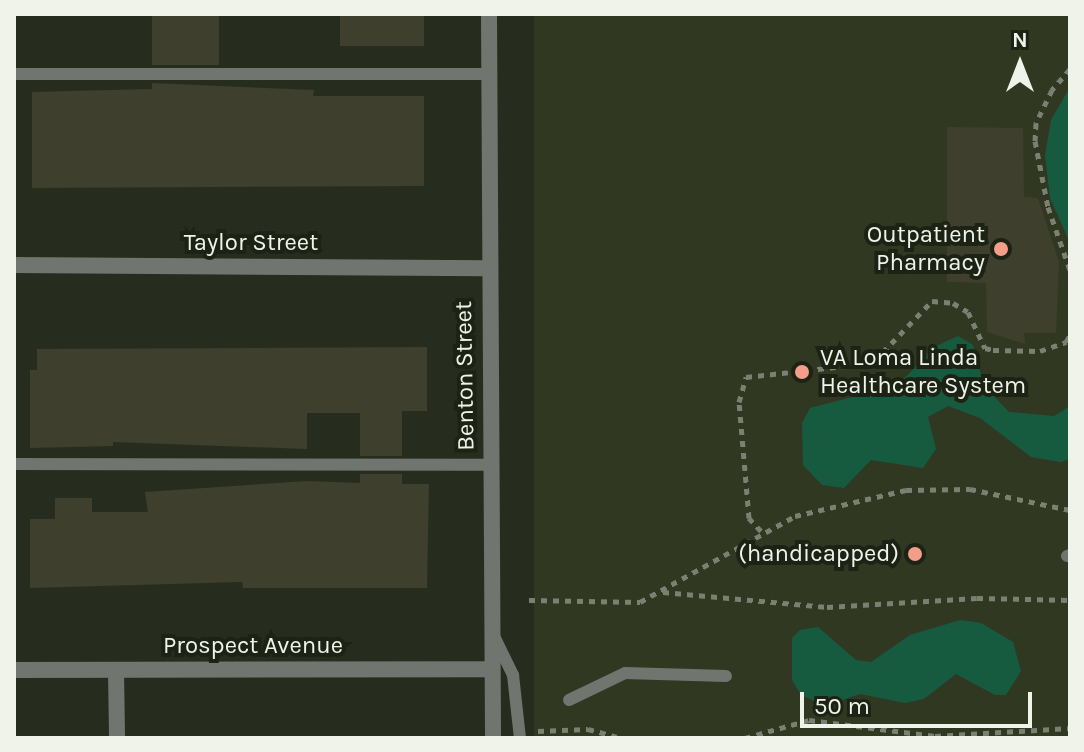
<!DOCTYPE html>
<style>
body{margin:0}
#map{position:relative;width:1084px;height:752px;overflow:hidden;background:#272d1e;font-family:Karla,sans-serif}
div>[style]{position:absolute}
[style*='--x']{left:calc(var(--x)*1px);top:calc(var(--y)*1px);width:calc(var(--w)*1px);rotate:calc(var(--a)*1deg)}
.built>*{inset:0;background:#303822;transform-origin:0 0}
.water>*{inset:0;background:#165b3f}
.building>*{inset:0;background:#3f3f2d;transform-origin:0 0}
.path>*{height:5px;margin-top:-2.5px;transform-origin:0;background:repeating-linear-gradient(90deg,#7b8073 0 6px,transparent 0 12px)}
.service>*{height:12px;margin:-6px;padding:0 6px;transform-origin:6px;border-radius:6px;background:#70766f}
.minor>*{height:16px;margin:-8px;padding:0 8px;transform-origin:8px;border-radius:8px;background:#70766f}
.tertiary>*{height:16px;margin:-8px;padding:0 8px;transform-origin:8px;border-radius:8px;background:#70766f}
.dots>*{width:22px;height:22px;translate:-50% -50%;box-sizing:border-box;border:4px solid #1d2314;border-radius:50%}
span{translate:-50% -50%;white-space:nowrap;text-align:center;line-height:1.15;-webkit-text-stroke:8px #1d2314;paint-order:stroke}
.poi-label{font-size:24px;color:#eff3e9}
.right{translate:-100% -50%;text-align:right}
.left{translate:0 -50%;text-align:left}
.street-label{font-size:24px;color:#eff3e9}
.frame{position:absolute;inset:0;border:16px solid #eff3e9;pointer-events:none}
.north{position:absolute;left:980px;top:24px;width:80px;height:80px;-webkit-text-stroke:6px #1d2314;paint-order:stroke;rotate:0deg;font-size:22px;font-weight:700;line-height:32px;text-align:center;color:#eff3e9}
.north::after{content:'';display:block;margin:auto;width:28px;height:36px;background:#eff3e9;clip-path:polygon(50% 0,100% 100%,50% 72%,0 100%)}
.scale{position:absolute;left:800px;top:692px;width:232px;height:36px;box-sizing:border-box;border:4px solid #eff3e9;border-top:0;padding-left:10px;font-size:24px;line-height:28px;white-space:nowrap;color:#eff3e9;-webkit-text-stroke:6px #1d2314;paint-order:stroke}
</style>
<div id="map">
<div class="built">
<div style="left:534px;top:14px;width:536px;height:724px"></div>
</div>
<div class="water">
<div style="clip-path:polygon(1070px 87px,1070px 243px,1050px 198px,1045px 155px,1051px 120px)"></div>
<div style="clip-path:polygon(958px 336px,973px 345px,984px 386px,1009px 412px,1054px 416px,1070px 406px,1070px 459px,1060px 462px,1031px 457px,980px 418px,948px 406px,928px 417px,936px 449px,923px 468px,871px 460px,844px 488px,822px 485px,803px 465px,802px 423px,810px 408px,898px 385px,934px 347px)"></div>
<div style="clip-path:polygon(960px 620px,981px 623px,1013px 642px,1021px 671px,1006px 695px,995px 695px,956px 674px,924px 699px,905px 703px,860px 694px,825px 706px,801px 695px,792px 680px,792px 638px,800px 630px,818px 627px,856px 660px,871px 662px,910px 635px)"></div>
</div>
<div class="building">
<div style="left:152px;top:14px;width:67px;height:51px"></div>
<div style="left:340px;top:14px;width:84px;height:32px"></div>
<div style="clip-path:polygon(152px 83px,314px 90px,313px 96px,424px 96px,424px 186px,32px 188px,32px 92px,152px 89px)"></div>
<div style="clip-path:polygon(947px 127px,1023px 128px,1024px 197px,1038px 198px,1059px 262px,1056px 333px,1024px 333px,1025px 344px,987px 332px,986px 283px,947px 282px)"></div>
<div style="clip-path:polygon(427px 347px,427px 411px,402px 411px,402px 456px,360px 456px,360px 413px,307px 413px,307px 449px,113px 442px,113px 446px,30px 448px,30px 370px,37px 370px,37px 349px)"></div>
<div style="clip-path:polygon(360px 474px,402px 474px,402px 484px,429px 484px,427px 588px,243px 588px,242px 582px,30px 588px,30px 519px,55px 519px,55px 498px,92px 498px,92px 512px,148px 512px,145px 492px,307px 481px,360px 483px)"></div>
</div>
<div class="path">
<div style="--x:1070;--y:69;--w:28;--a:131"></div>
<div style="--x:1052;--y:90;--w:37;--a:116"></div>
<div style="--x:1036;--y:123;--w:18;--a:93"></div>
<div style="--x:1035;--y:141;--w:67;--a:78.9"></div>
<div style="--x:1048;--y:207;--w:67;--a:70.8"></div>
<div style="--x:761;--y:531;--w:18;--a:-133"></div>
<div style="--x:749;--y:518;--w:116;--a:-94.9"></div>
<div style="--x:739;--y:402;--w:26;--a:-74"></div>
<div style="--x:746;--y:377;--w:117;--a:-6.4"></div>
<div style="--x:862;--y:364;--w:24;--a:-30"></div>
<div style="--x:883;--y:352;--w:71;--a:-46.1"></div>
<div style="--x:932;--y:301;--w:21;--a:5"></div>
<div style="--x:953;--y:303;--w:17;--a:31"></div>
<div style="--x:968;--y:312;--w:40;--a:65"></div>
<div style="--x:985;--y:348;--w:8;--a:14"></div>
<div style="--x:993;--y:350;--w:47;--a:1.2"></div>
<div style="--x:1040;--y:351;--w:28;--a:-19"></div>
<div style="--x:1066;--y:342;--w:8;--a:-60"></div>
<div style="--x:663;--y:592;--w:165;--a:5.2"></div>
<div style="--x:827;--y:607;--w:150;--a:-3.4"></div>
<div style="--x:977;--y:598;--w:93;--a:1.2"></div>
<div style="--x:529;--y:600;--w:111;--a:1"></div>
<div style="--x:640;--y:602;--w:177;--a:-29"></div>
<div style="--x:795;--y:516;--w:114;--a:-13.2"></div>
<div style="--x:906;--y:490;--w:64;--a:-0.9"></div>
<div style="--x:970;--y:489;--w:102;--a:11.9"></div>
<div style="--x:538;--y:731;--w:50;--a:-2.3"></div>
<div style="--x:588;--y:729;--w:35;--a:15"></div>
<div style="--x:745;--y:738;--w:66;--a:-15.7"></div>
<div style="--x:809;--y:720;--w:127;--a:7.2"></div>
<div style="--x:935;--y:736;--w:135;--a:-3.4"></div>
</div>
<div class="service">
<div style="--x:14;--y:74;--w:475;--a:0"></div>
<div style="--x:14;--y:464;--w:475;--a:0.1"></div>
<div style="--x:1067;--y:556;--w:3;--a:-18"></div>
<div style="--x:493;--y:634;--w:46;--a:64"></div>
<div style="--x:513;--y:675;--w:63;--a:83.7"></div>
<div style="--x:569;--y:700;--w:62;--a:-25.7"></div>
<div style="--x:625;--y:673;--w:101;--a:1.7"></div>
</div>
<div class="minor">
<div style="--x:14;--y:265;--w:474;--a:0.4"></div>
<div style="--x:116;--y:671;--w:67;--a:89.1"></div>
</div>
<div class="tertiary">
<div style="--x:489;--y:14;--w:724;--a:89.68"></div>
<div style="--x:14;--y:670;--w:478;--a:-0.1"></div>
</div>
<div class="dots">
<div style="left:1001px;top:249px;background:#f49e89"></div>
<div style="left:802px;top:372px;background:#f49e89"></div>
<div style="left:915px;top:554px;background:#f49e89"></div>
</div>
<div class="poi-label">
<span class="right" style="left:985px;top:249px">Outpatient<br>Pharmacy</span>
<span class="left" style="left:820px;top:372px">VA Loma Linda<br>Healthcare System</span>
<span class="right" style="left:899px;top:554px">(handicapped)</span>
</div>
<div class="street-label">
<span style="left:251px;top:243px">Taylor Street</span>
<span style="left:465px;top:376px;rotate:-91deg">Benton Street</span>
<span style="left:253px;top:646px">Prospect Avenue</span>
</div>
<div class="frame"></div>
<div class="north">N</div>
<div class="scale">50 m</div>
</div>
